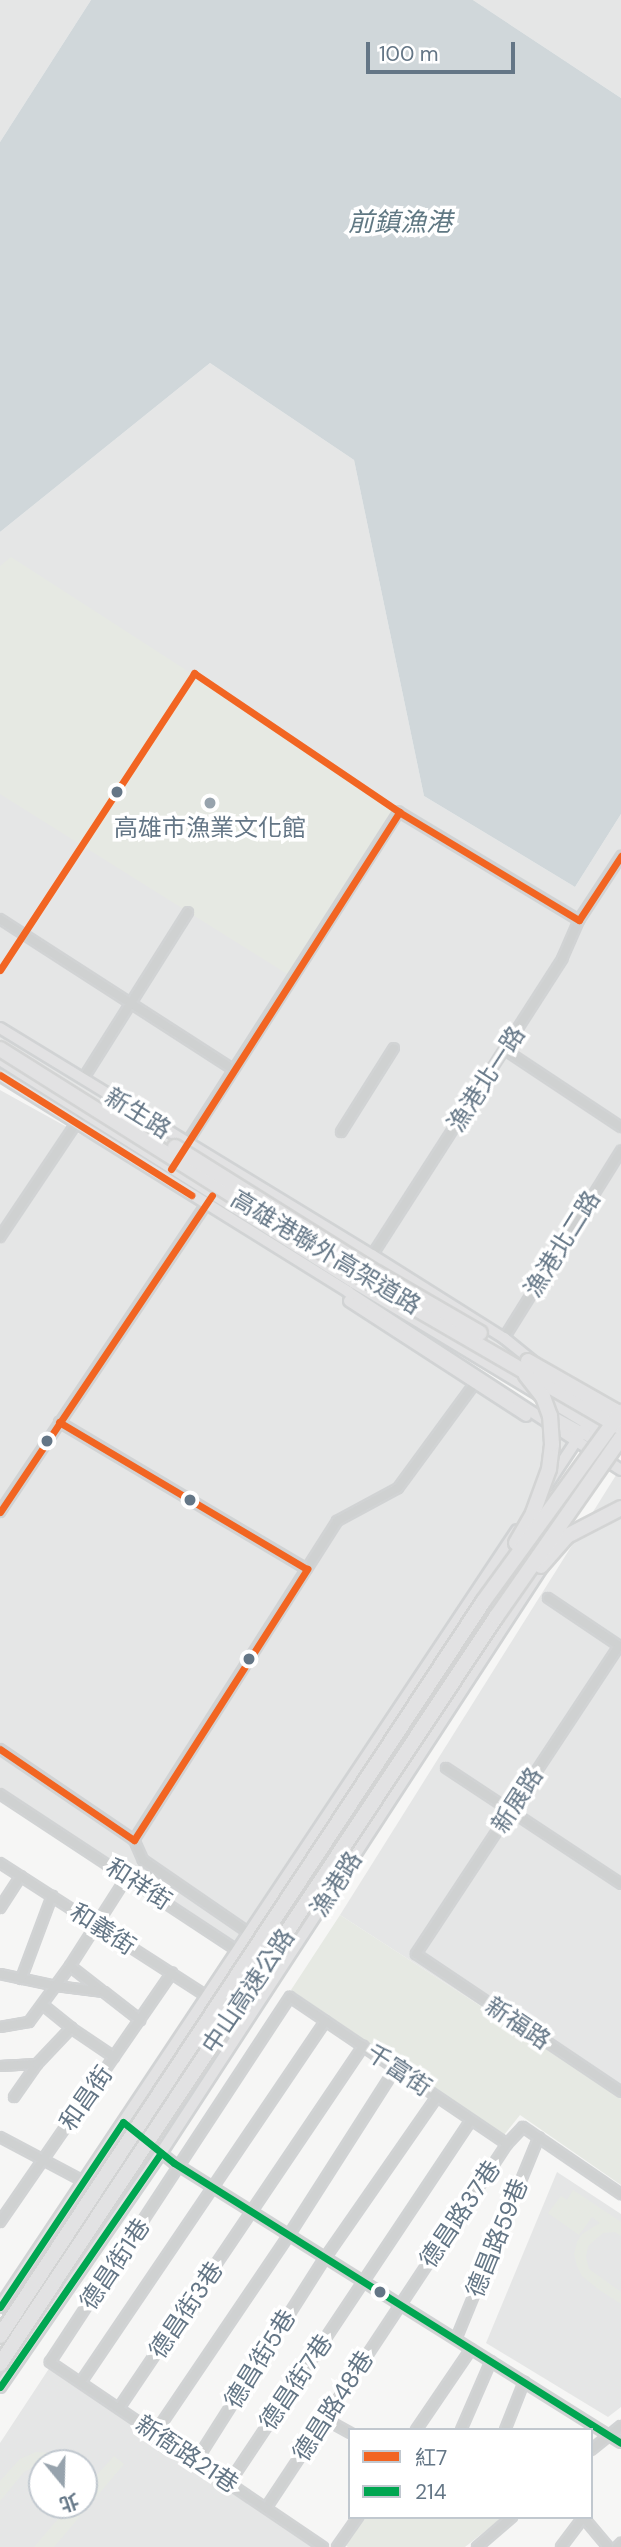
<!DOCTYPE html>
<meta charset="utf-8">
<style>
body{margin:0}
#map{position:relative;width:621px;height:2547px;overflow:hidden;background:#f6f6f5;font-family:"DM Sans","Noto Sans TC",sans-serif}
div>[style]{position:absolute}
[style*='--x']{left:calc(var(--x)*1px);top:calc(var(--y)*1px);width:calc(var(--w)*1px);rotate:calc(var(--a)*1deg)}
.built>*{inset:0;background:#e5e6e6}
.green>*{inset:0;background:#e6e9e3}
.water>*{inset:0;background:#d0d7da}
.roads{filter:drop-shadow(2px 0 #d1d3d4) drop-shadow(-2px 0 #d1d3d4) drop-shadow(0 2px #d1d3d4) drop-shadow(0 -2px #d1d3d4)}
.street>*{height:8px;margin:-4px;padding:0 4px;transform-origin:4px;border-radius:4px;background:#cfd1d1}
.secondary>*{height:10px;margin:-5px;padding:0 5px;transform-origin:5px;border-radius:5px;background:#e2e2e3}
.bridges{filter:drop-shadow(2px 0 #d3d4d4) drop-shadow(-2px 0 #d3d4d4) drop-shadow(0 2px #d3d4d4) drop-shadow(0 -2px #d3d4d4)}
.highway-bridge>*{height:14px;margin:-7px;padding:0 7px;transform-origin:7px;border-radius:7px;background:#e2e2e3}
.bus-1>*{height:7px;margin:-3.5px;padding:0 3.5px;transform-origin:3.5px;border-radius:3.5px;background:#f26522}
.bus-2>*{height:7px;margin:-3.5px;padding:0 3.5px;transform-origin:3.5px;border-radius:3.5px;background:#00a651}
.dots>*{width:19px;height:19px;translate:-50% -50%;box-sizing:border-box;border:4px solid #fff;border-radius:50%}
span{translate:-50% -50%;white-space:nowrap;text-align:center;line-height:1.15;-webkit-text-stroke:7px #fff;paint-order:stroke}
.poi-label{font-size:24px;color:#647686}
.street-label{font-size:24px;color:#647686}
.water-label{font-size:26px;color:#607883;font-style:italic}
.legend{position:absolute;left:348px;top:2428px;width:245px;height:91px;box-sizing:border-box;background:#fff;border:2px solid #c1c8cf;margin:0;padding:9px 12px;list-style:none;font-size:21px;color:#647686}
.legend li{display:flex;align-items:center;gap:14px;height:35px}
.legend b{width:35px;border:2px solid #c1c8cf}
.north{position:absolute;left:28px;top:2449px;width:70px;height:70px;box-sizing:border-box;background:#fff;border:2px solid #c1c8cf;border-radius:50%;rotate:161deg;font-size:19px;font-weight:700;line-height:28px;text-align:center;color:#647686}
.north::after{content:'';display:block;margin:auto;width:24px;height:32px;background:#97a3ad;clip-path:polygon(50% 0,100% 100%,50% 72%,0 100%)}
.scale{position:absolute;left:366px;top:42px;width:149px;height:32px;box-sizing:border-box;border:4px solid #647686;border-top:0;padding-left:9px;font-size:21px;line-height:24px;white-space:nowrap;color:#647686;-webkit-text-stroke:5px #fff;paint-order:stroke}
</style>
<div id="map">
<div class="built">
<div style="clip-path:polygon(0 0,91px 0,0 142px)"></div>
<div style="clip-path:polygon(473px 0,621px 0,621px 98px)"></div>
<div style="clip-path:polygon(210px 363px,354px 460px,424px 796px,575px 887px,621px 814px,621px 1412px,613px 1424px,0 1042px,0 532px)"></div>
<div style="clip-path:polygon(0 1090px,206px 1204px,577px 1441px,237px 1949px,0 1794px)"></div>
<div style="clip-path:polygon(618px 1472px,621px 1475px,621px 2097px,340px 1915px)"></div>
<div style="clip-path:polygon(557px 2172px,621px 2214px,621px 2407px,608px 2417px,486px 2343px)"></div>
<div style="clip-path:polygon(evenodd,52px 2364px,313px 2547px,0 2547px,0 2443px,52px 2364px,42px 2463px,84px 2463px,84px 2505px,42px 2505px,42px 2463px)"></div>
</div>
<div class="green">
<div style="clip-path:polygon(11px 557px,327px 761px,399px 812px,292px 977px,0 794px,0 566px)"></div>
<div style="clip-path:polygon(340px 1915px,621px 2097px,621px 2185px,520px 2115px,504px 2135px,291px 1990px)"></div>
<div style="clip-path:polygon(573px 2190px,621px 2222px,621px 2236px,615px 2232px,603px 2233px,588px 2246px,586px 2257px,589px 2269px,621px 2292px,621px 2304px,598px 2289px,582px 2276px,577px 2266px,574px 2254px,577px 2242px,582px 2234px,600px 2223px,592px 2217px,579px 2235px,548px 2213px,561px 2196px,567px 2200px)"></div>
<div style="clip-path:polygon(36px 2452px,54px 2453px,71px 2463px,42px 2463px,35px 2466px,24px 2472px,0 2501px,0 2481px,20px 2459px)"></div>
<div style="clip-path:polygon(114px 2456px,124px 2464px,54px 2547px,34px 2547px,70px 2505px,84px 2505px,84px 2481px,86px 2487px)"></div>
<div style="clip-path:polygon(365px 2517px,503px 2517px,465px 2547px,348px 2547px,345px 2545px)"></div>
</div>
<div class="water">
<div style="clip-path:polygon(91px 0,473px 0,621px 98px,621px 814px,575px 887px,424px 796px,354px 460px,210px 363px,0 532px,0 142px)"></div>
</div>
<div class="roads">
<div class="street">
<div style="--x:0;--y:919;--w:277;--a:32.8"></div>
<div style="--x:505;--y:1050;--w:139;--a:33.6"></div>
<div style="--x:83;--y:1079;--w:197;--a:-57.8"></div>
<div style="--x:341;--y:1132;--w:99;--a:-57.8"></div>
<div style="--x:185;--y:1146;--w:397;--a:-57.4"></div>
<div style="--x:399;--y:812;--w:210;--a:31"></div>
<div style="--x:0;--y:1237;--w:142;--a:-56.2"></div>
<div style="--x:369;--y:1260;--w:358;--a:-57.3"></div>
<div style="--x:562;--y:959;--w:43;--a:-66.4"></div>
<div style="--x:579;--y:920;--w:77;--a:-56.7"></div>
<div style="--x:504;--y:1338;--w:221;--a:-58"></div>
<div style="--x:59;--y:1422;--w:288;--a:30.7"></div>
<div style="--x:0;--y:1512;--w:371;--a:-56.2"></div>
<div style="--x:548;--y:1598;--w:88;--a:33.9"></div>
<div style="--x:619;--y:1646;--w:369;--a:123.4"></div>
<div style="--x:416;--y:1954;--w:247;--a:33.9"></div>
<div style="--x:0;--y:1749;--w:162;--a:34.2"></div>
<div style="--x:446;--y:1768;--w:210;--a:33.5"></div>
<div style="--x:0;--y:1794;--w:331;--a:33.4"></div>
<div style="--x:0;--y:1863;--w:244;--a:32.8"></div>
<div style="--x:0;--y:1908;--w:38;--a:-57"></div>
<div style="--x:287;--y:1959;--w:175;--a:-145.5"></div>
<div style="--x:143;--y:1860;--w:22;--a:-114"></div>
<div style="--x:134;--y:1840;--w:378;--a:-57.5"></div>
<div style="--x:337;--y:1521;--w:69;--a:-28.4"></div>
<div style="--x:398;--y:1488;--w:130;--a:-53.7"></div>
<div style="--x:70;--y:1966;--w:39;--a:38"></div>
<div style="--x:0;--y:1974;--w:57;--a:12.1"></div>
<div style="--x:56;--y:1986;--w:48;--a:7.1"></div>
<div style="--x:104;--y:1992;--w:46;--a:37.9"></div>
<div style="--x:21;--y:1979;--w:89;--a:-69.5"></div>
<div style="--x:43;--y:2005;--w:36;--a:39"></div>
<div style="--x:0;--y:2027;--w:29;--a:-10"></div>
<div style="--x:29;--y:2022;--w:69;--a:-53.8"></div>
<div style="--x:70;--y:1966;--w:106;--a:-57.4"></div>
<div style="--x:0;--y:2066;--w:37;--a:-3"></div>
<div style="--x:14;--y:2097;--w:40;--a:-55.1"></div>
<div style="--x:37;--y:2064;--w:50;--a:-46.6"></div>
<div style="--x:71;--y:2028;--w:52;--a:34"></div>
<div style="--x:132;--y:2130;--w:53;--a:38.2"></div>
<div style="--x:174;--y:2163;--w:527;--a:32.06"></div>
<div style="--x:0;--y:2137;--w:94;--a:27.9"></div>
<div style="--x:0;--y:2222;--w:303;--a:-55.4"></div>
<div style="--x:456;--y:2339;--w:218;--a:-67.7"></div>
<div style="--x:81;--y:2382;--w:436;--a:-55.9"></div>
<div style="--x:119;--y:2408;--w:437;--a:-56"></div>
<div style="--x:325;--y:2419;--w:29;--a:29"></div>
<div style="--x:416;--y:2430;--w:98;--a:-55.8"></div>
<div style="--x:461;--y:2430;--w:75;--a:-66.5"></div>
<div style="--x:505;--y:2430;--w:52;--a:-68.4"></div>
<div style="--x:155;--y:2433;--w:239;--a:-55.9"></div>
<div style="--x:289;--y:2235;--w:198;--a:-57.4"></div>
<div style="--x:591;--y:2450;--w:38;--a:-39"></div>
<div style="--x:196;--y:2461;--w:241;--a:-57.6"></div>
<div style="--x:325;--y:2258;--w:196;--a:-55.2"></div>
<div style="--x:229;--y:2483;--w:436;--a:-56.3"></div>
<div style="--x:266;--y:2508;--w:437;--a:-56.5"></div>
<div style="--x:507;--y:2144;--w:23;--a:-47"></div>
<div style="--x:523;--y:2127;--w:119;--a:34.4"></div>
<div style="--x:583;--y:2517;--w:39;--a:50"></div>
<div style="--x:323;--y:2547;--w:330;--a:-145.9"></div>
<div style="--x:50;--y:2362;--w:437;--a:-56.7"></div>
<div style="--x:290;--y:1997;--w:262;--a:34.1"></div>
<div style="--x:337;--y:2547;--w:37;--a:-55"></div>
<div style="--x:477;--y:2547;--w:46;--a:-40.6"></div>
<div style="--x:561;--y:2547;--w:36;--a:-53"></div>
<div style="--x:617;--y:2547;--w:6;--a:-45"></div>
</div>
<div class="secondary">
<div style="--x:0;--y:1028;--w:436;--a:31.4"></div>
<div style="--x:372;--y:1255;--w:156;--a:32.2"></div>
<div style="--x:504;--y:1338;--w:40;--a:39"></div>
<div style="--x:0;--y:1060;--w:418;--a:32.2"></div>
<div style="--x:354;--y:1283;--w:312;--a:31.1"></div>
<div style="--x:0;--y:1075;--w:410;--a:31.9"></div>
<div style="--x:348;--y:1292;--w:326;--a:33.1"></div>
<div style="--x:349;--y:1301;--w:211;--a:33"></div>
<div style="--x:546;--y:1413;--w:50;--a:28.6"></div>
<div style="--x:590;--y:1437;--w:14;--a:-21"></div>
<div style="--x:547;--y:1485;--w:74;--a:-56.5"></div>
<div style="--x:0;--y:2307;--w:933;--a:-56.36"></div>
<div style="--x:0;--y:2387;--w:284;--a:-55.5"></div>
<div style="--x:161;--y:2153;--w:704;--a:-56.94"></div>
</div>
</div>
<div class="bridges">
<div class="highway-bridge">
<div style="--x:0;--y:1049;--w:437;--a:32.2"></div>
<div style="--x:370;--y:1282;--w:289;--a:30.1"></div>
<div style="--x:175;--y:1147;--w:238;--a:32"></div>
<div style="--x:377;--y:1273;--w:119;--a:30.2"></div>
<div style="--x:528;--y:1361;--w:107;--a:29.7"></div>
<div style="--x:516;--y:1543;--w:34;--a:-60"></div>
<div style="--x:533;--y:1513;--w:47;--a:-70"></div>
<div style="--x:549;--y:1469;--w:25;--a:-83"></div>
<div style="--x:552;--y:1444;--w:28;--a:-94"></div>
<div style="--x:550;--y:1416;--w:20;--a:-110"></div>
<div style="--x:543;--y:1397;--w:28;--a:-128"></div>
<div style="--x:541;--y:1566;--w:40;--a:-49"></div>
<div style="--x:567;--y:1536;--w:61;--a:-27.4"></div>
<div style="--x:0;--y:2336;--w:879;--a:-56.65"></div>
<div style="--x:483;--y:1602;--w:235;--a:-54"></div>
<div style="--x:0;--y:2364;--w:897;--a:-56.42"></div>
<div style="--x:496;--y:1617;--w:218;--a:-55.1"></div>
</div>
</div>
<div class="bus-1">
<div style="--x:194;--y:673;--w:248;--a:34.1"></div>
<div style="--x:399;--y:812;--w:210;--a:31"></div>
<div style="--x:579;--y:920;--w:77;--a:-56.7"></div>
<div style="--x:0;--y:970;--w:355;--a:-56.8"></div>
<div style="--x:0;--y:1075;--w:226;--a:32.1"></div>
<div style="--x:171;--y:1169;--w:424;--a:-57.4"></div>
<div style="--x:59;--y:1422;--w:288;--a:30.7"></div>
<div style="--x:0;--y:1512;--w:381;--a:-56.2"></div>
<div style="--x:0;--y:1749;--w:162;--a:34.2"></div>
<div style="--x:134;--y:1840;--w:322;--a:-57.4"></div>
</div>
<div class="bus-2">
<div style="--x:0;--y:2307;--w:222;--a:-56.4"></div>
<div style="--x:123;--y:2122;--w:65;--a:38.8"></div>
<div style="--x:174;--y:2163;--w:527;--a:32.06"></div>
<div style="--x:0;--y:2387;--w:284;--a:-55.5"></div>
</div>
<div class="dots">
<div style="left:117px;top:792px;background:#647686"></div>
<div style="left:210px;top:803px;background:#97a3ad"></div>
<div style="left:47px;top:1441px;background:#647686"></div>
<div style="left:190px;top:1500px;background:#647686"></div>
<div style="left:249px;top:1659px;background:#647686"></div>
<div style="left:380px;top:2292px;background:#647686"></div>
</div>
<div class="poi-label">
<span style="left:210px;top:828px">高雄市漁業文化館</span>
</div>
<div class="street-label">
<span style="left:486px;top:1079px;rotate:-57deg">漁港北一路</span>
<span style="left:138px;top:1113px;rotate:32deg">新生路</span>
<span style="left:562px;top:1244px;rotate:-58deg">漁港北二路</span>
<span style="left:326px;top:1252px;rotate:31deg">高雄港聯外高架道路</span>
<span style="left:517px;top:1800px;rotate:-57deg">新展路</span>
<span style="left:139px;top:1884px;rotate:33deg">和祥街</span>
<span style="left:336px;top:1884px;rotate:-57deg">漁港路</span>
<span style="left:103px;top:1929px;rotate:33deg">和義街</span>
<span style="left:248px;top:1991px;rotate:-56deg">中山高速公路</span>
<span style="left:518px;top:2023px;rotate:34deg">新福路</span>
<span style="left:399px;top:2070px;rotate:34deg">千富街</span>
<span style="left:86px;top:2098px;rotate:-55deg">和昌街</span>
<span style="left:460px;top:2214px;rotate:-56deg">德昌路37巷</span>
<span style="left:497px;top:2238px;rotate:-68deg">德昌路59巷</span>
<span style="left:115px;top:2264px;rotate:-56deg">德昌街1巷</span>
<span style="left:186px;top:2310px;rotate:-56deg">德昌街3巷</span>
<span style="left:260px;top:2359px;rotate:-58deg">德昌街5巷</span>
<span style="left:296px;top:2382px;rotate:-56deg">德昌街7巷</span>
<span style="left:333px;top:2406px;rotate:-57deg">德昌路48巷</span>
<span style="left:187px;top:2454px;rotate:34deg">新衙路21巷</span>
</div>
<div class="water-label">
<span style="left:400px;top:223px">前鎮漁港</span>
</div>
<ul class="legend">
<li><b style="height:9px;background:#f26522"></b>紅7</li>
<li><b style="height:9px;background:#00a651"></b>214</li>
</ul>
<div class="north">北</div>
<div class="scale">100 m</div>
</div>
